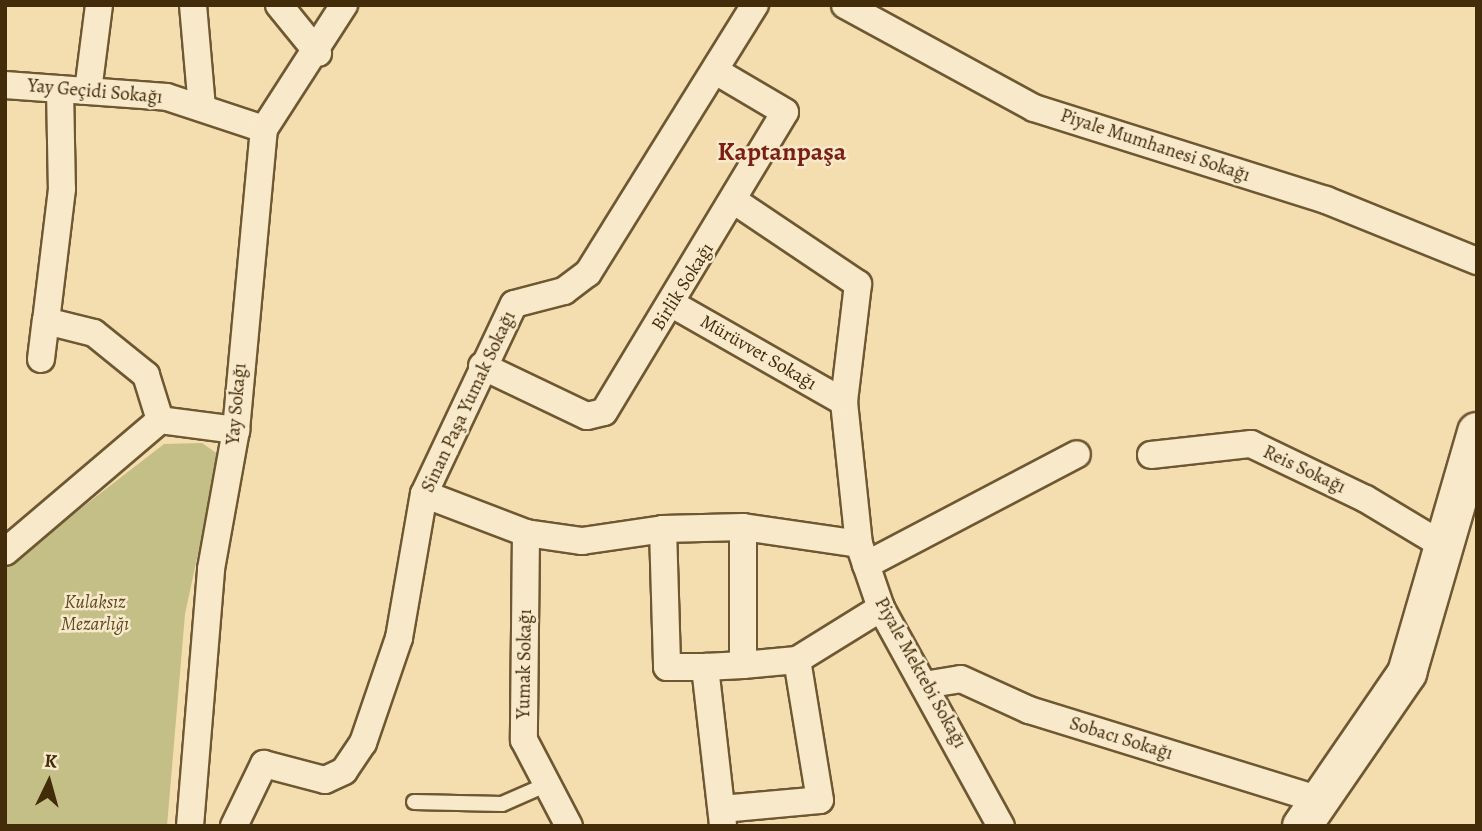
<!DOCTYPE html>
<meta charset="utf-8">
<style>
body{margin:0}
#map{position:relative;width:1482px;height:831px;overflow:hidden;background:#f4ddaf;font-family:Alegreya,serif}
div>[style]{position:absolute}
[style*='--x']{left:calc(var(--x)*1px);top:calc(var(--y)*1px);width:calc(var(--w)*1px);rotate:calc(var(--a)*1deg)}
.green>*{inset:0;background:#c3bf86}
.roads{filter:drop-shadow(2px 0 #6e5832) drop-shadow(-2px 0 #6e5832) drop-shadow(0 2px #6e5832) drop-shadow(0 -2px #6e5832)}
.lane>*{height:14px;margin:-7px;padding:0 7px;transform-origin:7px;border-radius:7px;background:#f8e9cb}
.street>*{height:26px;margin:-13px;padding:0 13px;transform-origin:13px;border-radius:13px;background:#f8e9cb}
.secondary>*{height:38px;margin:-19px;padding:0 19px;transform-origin:19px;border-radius:19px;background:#f8e9cb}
span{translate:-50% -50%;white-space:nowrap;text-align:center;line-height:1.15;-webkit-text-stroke:5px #f8e9cb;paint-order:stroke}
.street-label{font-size:19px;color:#422c09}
.park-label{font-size:19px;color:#5c4922;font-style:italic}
.district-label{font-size:26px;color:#7a1f14;font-weight:700}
.frame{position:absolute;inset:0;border:7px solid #422c09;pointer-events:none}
.north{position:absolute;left:14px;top:747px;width:70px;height:70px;-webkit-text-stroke:5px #f8e9cb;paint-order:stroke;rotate:5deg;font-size:19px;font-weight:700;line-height:28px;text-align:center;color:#422c09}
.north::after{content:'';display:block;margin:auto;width:24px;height:32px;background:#422c09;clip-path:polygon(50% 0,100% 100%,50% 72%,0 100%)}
</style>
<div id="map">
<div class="green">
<div style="clip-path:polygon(202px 443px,219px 455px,185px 614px,167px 826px,5px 826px,5px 567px,164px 444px)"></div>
</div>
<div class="roads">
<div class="lane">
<div style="--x:414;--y:802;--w:88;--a:1.3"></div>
<div style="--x:502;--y:804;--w:52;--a:-23.6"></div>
</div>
<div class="street">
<div style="--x:193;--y:5;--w:103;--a:85"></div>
<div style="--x:279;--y:5;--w:62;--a:50.9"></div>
<div style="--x:845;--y:5;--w:215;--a:28.6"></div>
<div style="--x:1034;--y:108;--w:306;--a:17.5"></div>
<div style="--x:1326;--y:200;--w:163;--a:22"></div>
<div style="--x:5;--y:85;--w:162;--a:4.2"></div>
<div style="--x:167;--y:97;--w:102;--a:18.3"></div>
<div style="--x:60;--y:89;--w:100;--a:88.9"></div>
<div style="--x:62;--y:189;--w:133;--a:96.9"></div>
<div style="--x:46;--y:321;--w:49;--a:14"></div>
<div style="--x:94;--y:333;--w:67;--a:38.9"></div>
<div style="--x:146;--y:375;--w:47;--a:72.7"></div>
<div style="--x:88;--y:91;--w:87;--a:-82.7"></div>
<div style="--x:736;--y:202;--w:147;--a:33.9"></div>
<div style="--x:858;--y:284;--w:119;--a:96.8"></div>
<div style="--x:844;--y:402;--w:143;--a:84"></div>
<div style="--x:859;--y:544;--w:68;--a:71"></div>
<div style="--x:881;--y:608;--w:249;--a:61.2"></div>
<div style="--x:672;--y:304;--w:198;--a:29.7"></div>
<div style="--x:41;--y:359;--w:38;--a:-83"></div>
<div style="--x:482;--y:366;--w:116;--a:25.5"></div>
<div style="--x:587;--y:416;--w:17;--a:-13"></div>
<div style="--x:604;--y:412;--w:350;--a:-58.9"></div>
<div style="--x:785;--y:112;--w:79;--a:-149.5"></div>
<div style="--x:1151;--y:455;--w:101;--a:-6.3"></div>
<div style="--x:1251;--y:444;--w:127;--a:25.6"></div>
<div style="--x:1366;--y:499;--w:91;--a:31.1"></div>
<div style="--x:424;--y:494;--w:109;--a:20.9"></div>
<div style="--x:526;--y:533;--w:57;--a:8.1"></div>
<div style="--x:582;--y:541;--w:82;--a:-8.4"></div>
<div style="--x:663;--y:529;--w:80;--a:-1.4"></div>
<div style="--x:743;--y:527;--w:117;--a:8.3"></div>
<div style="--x:663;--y:529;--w:138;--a:88.3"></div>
<div style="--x:667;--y:667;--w:38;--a:0"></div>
<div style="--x:705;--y:667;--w:38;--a:-3"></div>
<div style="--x:743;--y:665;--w:138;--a:-90"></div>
<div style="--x:526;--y:533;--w:207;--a:90.6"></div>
<div style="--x:524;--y:740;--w:97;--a:62.4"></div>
<div style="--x:5;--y:552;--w:204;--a:-40.4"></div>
<div style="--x:160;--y:420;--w:77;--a:7.5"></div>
<div style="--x:866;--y:565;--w:238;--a:-27.7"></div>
<div style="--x:743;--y:665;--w:54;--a:-5.3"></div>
<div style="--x:797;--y:660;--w:99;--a:-31.8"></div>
<div style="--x:705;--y:667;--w:160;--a:83.5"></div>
<div style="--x:924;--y:685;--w:37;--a:-9"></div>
<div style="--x:961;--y:679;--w:75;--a:24.5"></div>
<div style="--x:1029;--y:710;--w:305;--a:17.2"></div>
<div style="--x:722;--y:809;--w:98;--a:-5.2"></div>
<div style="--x:820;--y:800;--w:142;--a:-99.3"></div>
<div style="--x:190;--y:826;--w:258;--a:-85.3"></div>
<div style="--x:211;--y:569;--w:141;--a:-79.8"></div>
<div style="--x:236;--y:430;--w:302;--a:-84.7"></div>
<div style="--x:264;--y:129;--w:148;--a:-57.2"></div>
<div style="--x:234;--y:826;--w:69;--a:-64.2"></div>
<div style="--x:264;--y:764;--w:63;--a:14.7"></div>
<div style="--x:325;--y:780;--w:21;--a:-25"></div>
<div style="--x:344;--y:771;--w:34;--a:-56"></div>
<div style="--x:363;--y:743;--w:111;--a:-71.1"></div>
<div style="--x:399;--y:638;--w:146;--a:-80.2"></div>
<div style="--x:424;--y:494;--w:210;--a:-64.7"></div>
<div style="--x:514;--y:304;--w:52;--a:-14.6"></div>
<div style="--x:564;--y:291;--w:30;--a:-37"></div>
<div style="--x:588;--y:273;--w:316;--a:-58.1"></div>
</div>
<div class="secondary">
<div style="--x:1302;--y:826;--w:186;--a:-55.5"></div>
<div style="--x:1407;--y:673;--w:251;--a:-73.8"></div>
</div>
</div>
<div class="street-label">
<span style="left:95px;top:92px;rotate:5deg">Yay Geçidi Sokağı</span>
<span style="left:1155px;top:146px;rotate:18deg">Piyale Mumhanesi Sokağı</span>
<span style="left:683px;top:287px;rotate:-58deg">Birlik Sokağı</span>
<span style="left:758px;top:353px;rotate:30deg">Mürüvvet Sokağı</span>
<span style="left:469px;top:402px;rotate:-65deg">Sinan Paşa Yumak Sokağı</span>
<span style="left:237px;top:404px;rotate:-85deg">Yay Sokağı</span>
<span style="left:1304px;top:470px;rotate:25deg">Reis Sokağı</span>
<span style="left:525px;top:664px;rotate:-89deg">Yumak Sokağı</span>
<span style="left:920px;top:673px;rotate:61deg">Piyale Mektebi Sokağı</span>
<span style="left:1121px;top:739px;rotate:17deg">Sobacı Sokağı</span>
</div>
<div class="park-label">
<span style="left:95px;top:614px">Kulaksız<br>Mezarlığı</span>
</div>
<div class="district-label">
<span style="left:782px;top:152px">Kaptanpaşa</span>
</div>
<div class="frame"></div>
<div class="north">K</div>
</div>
